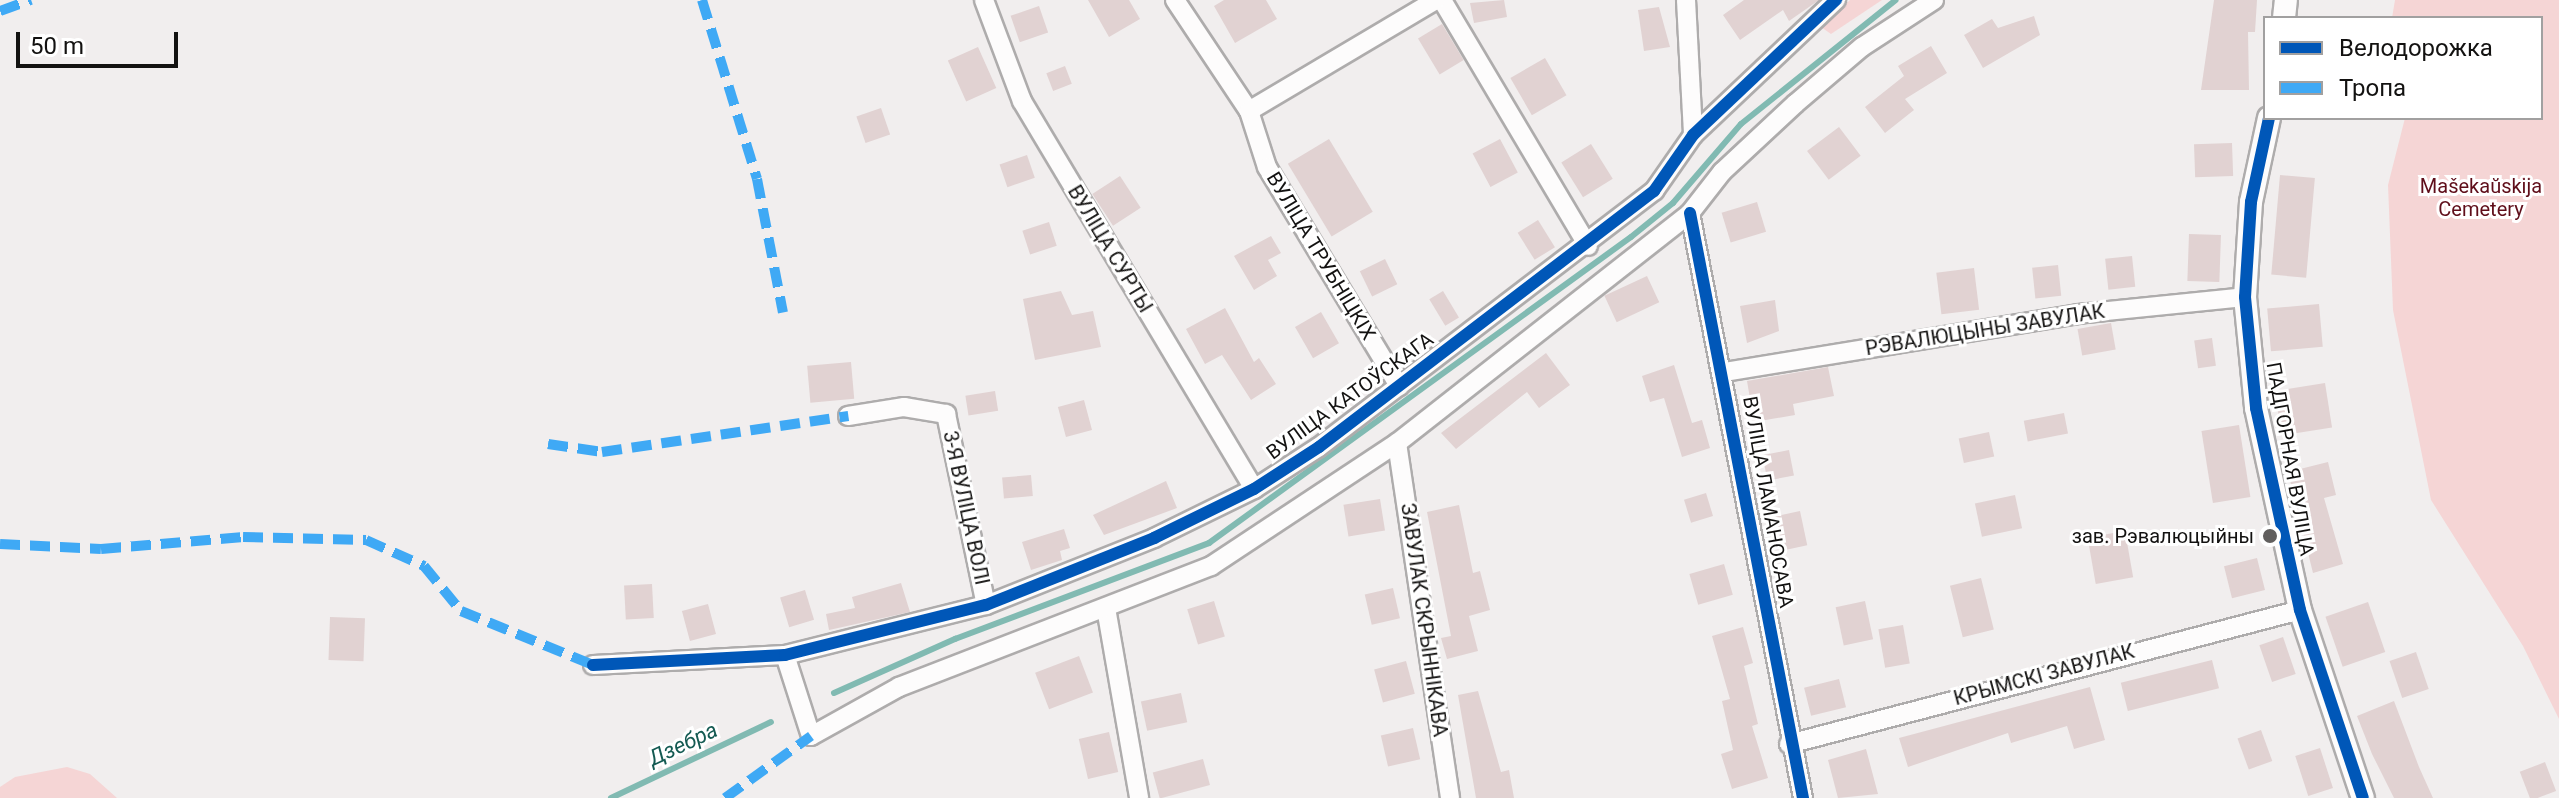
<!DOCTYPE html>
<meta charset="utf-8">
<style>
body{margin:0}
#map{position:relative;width:2559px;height:798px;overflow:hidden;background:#f1eeee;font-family:Roboto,sans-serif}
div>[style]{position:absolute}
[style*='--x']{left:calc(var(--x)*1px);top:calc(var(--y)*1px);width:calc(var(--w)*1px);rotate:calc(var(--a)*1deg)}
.green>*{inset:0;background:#f5d5d5}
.stream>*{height:6px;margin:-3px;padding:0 3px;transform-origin:3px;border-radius:3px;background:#81bab2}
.building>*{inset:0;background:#e1d2d2;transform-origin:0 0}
.roads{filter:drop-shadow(2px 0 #aeacac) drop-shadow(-2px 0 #aeacac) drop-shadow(0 2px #aeacac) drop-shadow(0 -2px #aeacac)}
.minor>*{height:18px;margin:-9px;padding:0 9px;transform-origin:9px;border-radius:9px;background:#fdfcfc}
.tertiary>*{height:22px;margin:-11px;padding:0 11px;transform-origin:11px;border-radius:11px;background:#fdfcfc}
.quiet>*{height:10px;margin-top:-5px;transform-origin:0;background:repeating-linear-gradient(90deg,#3fa9f5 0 20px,transparent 0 30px)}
.cycleway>*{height:12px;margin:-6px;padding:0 6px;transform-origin:6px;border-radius:6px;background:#0057b8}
.dots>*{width:22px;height:22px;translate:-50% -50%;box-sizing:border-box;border:4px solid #fff;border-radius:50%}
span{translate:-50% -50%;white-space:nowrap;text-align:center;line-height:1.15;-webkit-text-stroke:6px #fff;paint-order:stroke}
.park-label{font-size:20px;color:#5f0e1a}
.street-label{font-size:20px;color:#131211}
.poi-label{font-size:20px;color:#131211}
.right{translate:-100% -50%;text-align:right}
.water-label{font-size:22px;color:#145a52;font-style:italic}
.legend{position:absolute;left:2263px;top:16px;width:280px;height:104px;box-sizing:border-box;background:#fff;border:2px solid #a1a0a0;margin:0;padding:10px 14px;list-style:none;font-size:24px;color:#131211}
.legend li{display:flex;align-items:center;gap:16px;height:40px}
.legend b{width:40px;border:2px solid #a1a0a0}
.scale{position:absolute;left:16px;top:32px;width:162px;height:36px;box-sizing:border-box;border:4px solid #131211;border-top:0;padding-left:10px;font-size:24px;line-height:28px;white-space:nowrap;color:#131211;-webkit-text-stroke:6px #fff;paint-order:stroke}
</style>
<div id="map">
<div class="green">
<div style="clip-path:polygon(1850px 0,1882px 0,1831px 34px,1821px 27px)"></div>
<div style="clip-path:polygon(2395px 0,2559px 0,2559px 719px,2523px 646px,2431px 500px,2393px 310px,2388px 185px,2405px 118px,2541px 118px,2541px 18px,2392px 18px)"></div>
<div style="clip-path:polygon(67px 767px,90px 774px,117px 798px,0 798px,0 787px,15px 777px)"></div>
</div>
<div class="stream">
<div style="--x:834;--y:693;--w:133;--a:-24.1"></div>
<div style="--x:955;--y:639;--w:272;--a:-20.7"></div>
<div style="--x:1209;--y:543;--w:521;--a:-35.95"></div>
<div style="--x:1631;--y:237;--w:54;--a:-39"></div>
<div style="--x:1673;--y:203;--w:104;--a:-49.3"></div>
<div style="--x:1741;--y:124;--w:198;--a:-38.7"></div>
<div style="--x:611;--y:798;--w:177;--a:-25.4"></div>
</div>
<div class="building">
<div style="clip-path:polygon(1088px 0,1129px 0,1140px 19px,1109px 37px)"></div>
<div style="clip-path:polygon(1224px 0,1266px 0,1277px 19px,1235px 43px,1214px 6px)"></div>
<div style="clip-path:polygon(1504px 0,1507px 17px,1474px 23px,1470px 3px)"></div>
<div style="clip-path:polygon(1744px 0,1819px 0,1789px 21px,1783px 10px,1740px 40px,1723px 15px)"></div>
<div style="clip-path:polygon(2214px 0,2257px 0,2255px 32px,2248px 32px,2249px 90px,2201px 90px)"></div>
<div style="left:1039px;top:6px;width:28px;height:30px;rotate:71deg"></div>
<div style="clip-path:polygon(1659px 7px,1670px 47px,1644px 51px,1638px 10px)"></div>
<div style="clip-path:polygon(2034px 16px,2040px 35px,1983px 68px,1964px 35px,1992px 19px,1998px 28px)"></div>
<div style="left:1442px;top:24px;width:42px;height:28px;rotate:59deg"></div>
<div style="clip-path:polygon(1931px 46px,1947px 73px,1905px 99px,1914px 110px,1885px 133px,1865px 107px,1904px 76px,1898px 66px)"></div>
<div style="left:978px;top:47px;width:45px;height:33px;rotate:66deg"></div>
<div style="left:1545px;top:58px;width:43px;height:40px;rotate:60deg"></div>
<div style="left:1065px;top:66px;width:19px;height:20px;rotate:69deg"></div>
<div style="left:881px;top:108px;width:28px;height:26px;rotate:71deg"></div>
<div style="left:1839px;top:127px;width:36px;height:40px;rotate:53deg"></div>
<div style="left:1329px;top:139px;width:85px;height:48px;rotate:59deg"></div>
<div style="left:1500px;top:139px;width:38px;height:31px;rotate:62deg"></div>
<div style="left:2232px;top:143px;width:33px;height:38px;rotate:88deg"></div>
<div style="left:1591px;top:144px;width:41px;height:35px;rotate:58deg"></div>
<div style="left:1027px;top:155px;width:24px;height:29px;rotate:71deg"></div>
<div style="left:2280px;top:175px;width:35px;height:100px;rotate:5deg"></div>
<div style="left:1120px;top:176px;width:38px;height:33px;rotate:57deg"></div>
<div style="left:1757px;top:202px;width:31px;height:37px;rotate:73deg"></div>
<div style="left:1538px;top:220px;width:32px;height:24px;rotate:58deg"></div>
<div style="left:1049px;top:222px;width:25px;height:28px;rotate:72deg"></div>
<div style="left:2189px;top:234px;width:32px;height:47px;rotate:2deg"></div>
<div style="clip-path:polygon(1271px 236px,1281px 253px,1268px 260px,1277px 276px,1254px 290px,1234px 256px)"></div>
<div style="left:2132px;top:256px;width:31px;height:27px;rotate:84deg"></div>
<div style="left:1385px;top:259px;width:28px;height:28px;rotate:64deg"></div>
<div style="left:2058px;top:265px;width:31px;height:26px;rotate:84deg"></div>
<div style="left:1974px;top:268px;width:42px;height:38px;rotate:83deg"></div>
<div style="left:1647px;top:276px;width:29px;height:47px;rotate:65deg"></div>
<div style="clip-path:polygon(1061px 291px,1072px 315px,1093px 311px,1101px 347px,1035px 360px,1023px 299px)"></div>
<div style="left:1443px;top:291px;width:31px;height:16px;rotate:59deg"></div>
<div style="clip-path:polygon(1775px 300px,1779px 331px,1747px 343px,1740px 306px)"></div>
<div style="left:2319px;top:304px;width:43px;height:52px;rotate:85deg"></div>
<div style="clip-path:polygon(1225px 308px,1254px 362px,1259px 358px,1276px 384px,1251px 400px,1222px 355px,1205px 364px,1186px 329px)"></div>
<div style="left:1321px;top:312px;width:36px;height:30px;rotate:60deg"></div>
<div style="left:2111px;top:323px;width:27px;height:34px;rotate:80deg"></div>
<div style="left:2212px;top:338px;width:28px;height:18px;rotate:82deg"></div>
<div style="clip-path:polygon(1546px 353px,1570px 385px,1539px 408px,1527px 392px,1456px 449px,1441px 433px)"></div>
<div style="left:851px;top:362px;width:37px;height:44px;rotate:85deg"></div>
<div style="clip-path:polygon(1674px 365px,1692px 423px,1702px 420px,1710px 448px,1682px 457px,1664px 398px,1650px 402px,1642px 376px)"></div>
<div style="clip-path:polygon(1828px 367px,1834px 396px,1793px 404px,1795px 415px,1754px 422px,1747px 381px)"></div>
<div style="left:2325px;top:383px;width:45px;height:51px;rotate:81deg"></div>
<div style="left:995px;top:391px;width:20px;height:30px;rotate:81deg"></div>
<div style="left:1084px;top:400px;width:31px;height:27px;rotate:75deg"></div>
<div style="left:2064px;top:413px;width:21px;height:41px;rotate:79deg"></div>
<div style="left:2239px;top:425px;width:73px;height:38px;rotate:81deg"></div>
<div style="left:1989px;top:432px;width:25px;height:31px;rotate:78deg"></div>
<div style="left:1789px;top:450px;width:26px;height:27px;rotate:79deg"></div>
<div style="clip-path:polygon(2328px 462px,2336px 495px,2324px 498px,2343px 564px,2313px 573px,2288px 472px)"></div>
<div style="left:1031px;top:475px;width:21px;height:29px;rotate:85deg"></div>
<div style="clip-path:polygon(1166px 481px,1177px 508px,1104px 535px,1093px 515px)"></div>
<div style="left:1706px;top:493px;width:24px;height:23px;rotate:73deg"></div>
<div style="left:2015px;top:495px;width:34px;height:41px;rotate:78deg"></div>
<div style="left:1380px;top:499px;width:32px;height:37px;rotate:81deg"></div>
<div style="clip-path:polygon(1459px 505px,1473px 573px,1480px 571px,1490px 610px,1469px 616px,1478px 651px,1447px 659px,1441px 638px,1451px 636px,1427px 512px)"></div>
<div style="left:1800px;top:511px;width:35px;height:25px;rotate:78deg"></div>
<div style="clip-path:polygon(1064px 529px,1070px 548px,1060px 551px,1062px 560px,1031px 570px,1022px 542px)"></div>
<div style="left:2125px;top:531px;width:47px;height:38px;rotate:80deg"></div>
<div style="left:2257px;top:558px;width:33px;height:34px;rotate:76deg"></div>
<div style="left:1724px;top:564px;width:32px;height:36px;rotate:74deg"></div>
<div style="left:1981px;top:578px;width:53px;height:32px;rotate:76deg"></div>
<div style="clip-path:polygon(901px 583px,910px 612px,829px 630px,826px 614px,855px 608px,852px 597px)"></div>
<div style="left:652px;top:584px;width:34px;height:28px;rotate:87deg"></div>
<div style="left:1393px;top:588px;width:31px;height:29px;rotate:77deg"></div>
<div style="left:805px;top:590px;width:31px;height:26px;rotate:73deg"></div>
<div style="left:1214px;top:601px;width:37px;height:28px;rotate:73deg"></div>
<div style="left:1865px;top:601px;width:39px;height:30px;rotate:78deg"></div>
<div style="left:2368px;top:602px;width:53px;height:45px;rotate:71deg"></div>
<div style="left:708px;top:604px;width:31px;height:27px;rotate:75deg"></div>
<div style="left:330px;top:617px;width:35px;height:43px;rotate:2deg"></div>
<div style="left:1903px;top:625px;width:39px;height:25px;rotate:80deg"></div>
<div style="clip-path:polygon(1743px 627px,1753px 663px,1744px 666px,1758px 724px,1752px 726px,1768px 778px,1732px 789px,1721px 754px,1733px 750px,1722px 701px,1730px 699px,1712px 636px)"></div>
<div style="left:2283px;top:637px;width:39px;height:25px;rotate:71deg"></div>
<div style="left:2416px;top:652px;width:39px;height:28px;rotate:71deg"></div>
<div style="left:1079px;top:656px;width:39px;height:47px;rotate:69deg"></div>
<div style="left:2212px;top:660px;width:29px;height:94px;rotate:76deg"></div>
<div style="left:1406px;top:661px;width:34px;height:33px;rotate:75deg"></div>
<div style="left:1839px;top:679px;width:29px;height:36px;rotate:76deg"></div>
<div style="clip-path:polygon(2090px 687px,2105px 740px,2074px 749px,2067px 726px,2011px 743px,2008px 733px,1908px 767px,1899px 738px)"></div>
<div style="clip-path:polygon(1478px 691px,1501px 772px,1509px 770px,1514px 798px,1476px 798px,1458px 695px)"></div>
<div style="left:1181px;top:693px;width:30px;height:41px;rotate:78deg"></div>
<div style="clip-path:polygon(2394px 701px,2419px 767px,2433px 798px,2394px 798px,2372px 754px,2357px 716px)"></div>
<div style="left:1413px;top:728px;width:32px;height:33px;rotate:77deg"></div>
<div style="left:2261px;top:730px;width:33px;height:25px;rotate:70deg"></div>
<div style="left:1109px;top:732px;width:41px;height:31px;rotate:77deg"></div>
<div style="left:2320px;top:748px;width:42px;height:26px;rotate:72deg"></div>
<div style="clip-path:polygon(1866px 749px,1878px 794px,1838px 798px,1828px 760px)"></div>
<div style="left:1203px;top:759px;width:27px;height:52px;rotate:75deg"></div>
<div style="left:2545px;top:762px;width:31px;height:27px;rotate:69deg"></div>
</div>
<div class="roads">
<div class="minor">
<div style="--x:984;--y:0;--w:108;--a:69.4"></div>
<div style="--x:1022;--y:101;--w:452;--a:59.1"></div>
<div style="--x:1175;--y:0;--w:133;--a:56.3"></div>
<div style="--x:1249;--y:111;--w:59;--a:72.2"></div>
<div style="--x:1267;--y:167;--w:256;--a:58.9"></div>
<div style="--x:1442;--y:0;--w:286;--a:59.3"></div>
<div style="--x:1686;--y:0;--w:135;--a:87"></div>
<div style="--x:1249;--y:111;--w:217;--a:-30.7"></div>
<div style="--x:1690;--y:213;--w:596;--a:79.07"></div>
<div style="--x:1725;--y:372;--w:358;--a:-9.3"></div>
<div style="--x:2078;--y:314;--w:168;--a:-5.8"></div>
<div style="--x:848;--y:416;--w:57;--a:-9.1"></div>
<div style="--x:904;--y:407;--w:43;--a:9.5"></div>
<div style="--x:946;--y:414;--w:195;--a:78.2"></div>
<div style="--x:1397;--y:443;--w:359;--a:81.5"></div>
<div style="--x:1106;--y:608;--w:193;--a:80.1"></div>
<div style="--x:785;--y:655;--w:85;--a:72.2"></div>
<div style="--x:811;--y:736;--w:101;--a:-29.1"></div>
<div style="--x:899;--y:687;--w:335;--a:-21.2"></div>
<div style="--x:1211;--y:566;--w:223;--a:-33.5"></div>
<div style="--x:1397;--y:443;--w:372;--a:-38.1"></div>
<div style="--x:1690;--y:213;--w:52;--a:-52"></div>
<div style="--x:1722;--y:172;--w:100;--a:-43"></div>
<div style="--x:1795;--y:104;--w:88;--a:-40.4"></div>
<div style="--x:1862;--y:47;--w:86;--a:-33.1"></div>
<div style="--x:593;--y:665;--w:192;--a:-3"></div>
<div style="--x:785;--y:655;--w:207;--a:-14"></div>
<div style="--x:986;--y:605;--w:181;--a:-21.7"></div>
<div style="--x:1154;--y:538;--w:111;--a:-26.1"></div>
<div style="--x:1254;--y:489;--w:77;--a:-32.9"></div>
<div style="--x:1319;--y:447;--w:422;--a:-37.4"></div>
<div style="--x:1654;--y:191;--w:68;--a:-55.1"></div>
<div style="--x:1693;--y:135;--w:197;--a:-43.4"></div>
<div style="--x:1789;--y:744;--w:528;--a:-14.69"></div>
</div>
<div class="tertiary">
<div style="--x:2284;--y:18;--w:18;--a:-84"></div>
<div style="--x:2269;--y:118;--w:86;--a:102.1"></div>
<div style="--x:2251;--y:202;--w:95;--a:93.6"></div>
<div style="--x:2245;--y:297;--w:112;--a:84.3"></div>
<div style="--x:2256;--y:408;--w:207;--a:77.7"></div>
<div style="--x:2300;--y:610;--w:198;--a:71.5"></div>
</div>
</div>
<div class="quiet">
<div style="--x:702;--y:0;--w:187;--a:72.9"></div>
<div style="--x:757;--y:179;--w:136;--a:79"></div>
<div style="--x:0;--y:11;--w:33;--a:-20"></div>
<div style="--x:548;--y:444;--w:55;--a:8.4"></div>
<div style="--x:602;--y:452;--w:249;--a:-8.3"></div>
<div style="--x:0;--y:544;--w:101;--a:2.8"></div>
<div style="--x:101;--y:549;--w:143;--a:-4.8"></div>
<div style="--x:243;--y:537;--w:123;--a:1.4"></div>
<div style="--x:366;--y:540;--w:64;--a:24.1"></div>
<div style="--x:424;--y:566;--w:58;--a:50.6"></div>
<div style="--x:461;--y:611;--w:143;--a:22.2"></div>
<div style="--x:725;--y:798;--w:106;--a:-35.8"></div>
</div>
<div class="cycleway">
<div style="--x:2269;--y:118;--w:86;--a:102.1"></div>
<div style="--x:2251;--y:202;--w:95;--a:93.6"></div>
<div style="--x:2245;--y:297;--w:112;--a:84.3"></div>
<div style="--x:2256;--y:408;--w:207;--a:77.7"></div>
<div style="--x:2300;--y:610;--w:198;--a:71.5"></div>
<div style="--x:1690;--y:213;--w:596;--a:79.07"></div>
<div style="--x:593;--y:665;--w:192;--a:-3"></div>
<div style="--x:785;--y:655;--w:207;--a:-14"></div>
<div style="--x:986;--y:605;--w:181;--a:-21.7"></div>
<div style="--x:1154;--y:538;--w:111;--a:-26.1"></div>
<div style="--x:1254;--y:489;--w:77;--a:-32.9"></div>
<div style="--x:1319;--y:447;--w:422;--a:-37.4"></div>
<div style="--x:1654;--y:191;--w:68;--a:-55.1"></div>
<div style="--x:1693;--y:135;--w:197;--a:-43.4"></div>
</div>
<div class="dots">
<div style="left:2270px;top:536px;background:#615f5e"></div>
</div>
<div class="park-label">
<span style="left:2481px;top:198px">Mašekaŭskija<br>Cemetery</span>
</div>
<div class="street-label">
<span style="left:1110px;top:249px;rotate:59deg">ВУЛІЦА СУРТЫ</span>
<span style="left:1321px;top:256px;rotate:59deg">ВУЛІЦА ТРУБНІЦКІХ</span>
<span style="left:1985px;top:330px;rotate:-9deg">РЭВАЛЮЦЫНЫ ЗАВУЛАК</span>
<span style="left:1350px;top:396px;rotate:-36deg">ВУЛІЦА КАТОЎСКАГА</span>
<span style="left:2290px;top:459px;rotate:80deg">ПАДГОРНАЯ ВУЛІЦА</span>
<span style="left:1768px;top:502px;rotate:80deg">ВУЛІЦА ЛАМАНОСАВА</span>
<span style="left:966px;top:508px;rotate:78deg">3-Я ВУЛІЦА ВОЛІ</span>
<span style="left:1424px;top:620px;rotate:82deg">ЗАВУЛАК СКРЫННІКАВА</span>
<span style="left:2044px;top:675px;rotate:-15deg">КРЫМСКІ ЗАВУЛАК</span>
</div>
<div class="poi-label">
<span class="right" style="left:2254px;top:536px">зав. Рэвалюцыйны</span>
</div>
<div class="water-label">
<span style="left:683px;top:744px;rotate:-25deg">Дзебра</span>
</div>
<ul class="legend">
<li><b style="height:10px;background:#0057b8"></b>Велодорожка</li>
<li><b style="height:10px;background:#3fa9f5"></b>Тропа</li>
</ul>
<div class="scale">50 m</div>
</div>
